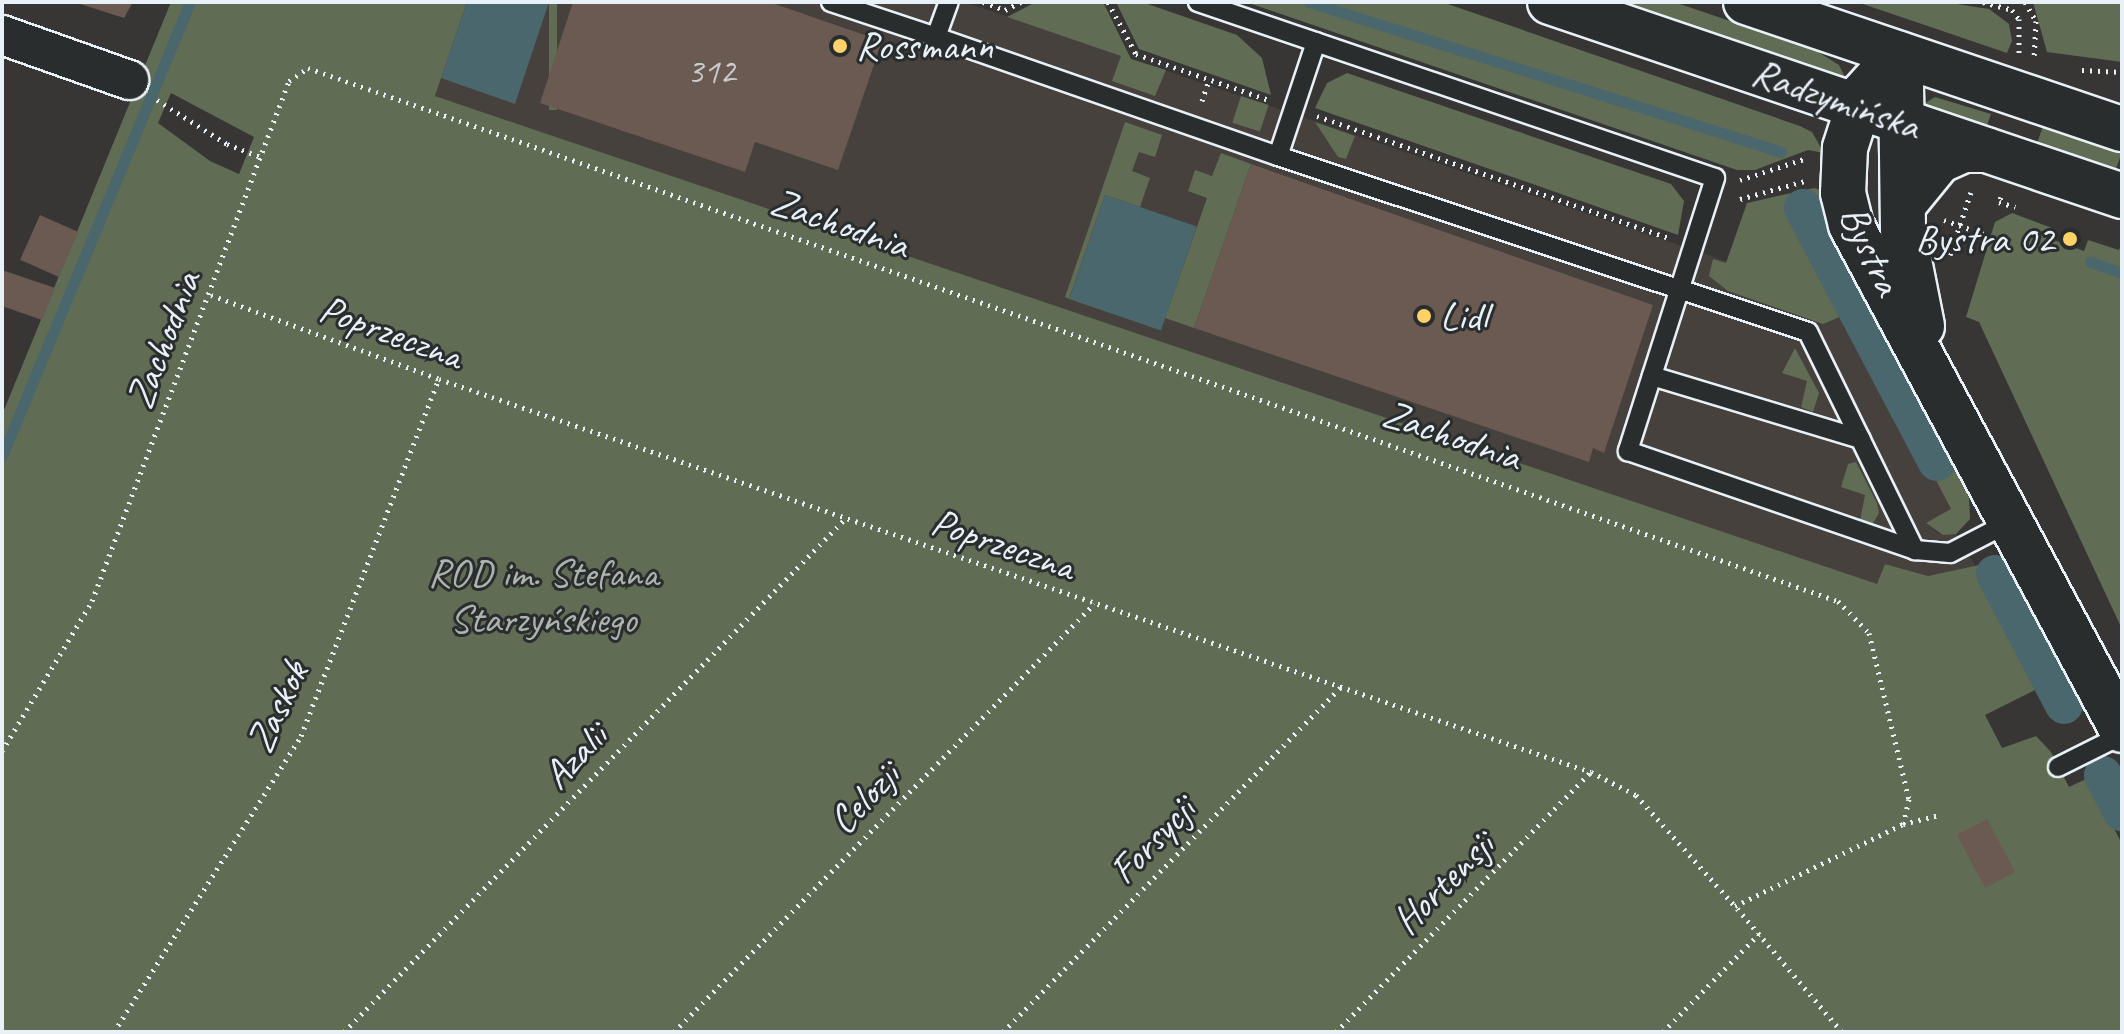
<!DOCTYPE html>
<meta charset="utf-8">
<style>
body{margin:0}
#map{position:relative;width:2124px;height:1034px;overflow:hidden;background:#373635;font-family:Caveat,sans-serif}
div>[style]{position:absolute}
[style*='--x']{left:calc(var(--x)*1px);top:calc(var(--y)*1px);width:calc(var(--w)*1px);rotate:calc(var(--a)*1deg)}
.built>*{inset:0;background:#46413d}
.green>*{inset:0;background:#606c54;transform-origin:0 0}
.water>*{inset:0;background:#4a676d;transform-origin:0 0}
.stream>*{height:11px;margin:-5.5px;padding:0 5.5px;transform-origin:5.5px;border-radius:5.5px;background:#4a676d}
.canal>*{height:38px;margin:-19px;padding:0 19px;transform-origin:19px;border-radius:19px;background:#4a676d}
.building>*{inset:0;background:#6a5a51;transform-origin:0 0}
.path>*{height:5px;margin-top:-2.5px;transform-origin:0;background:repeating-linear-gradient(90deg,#e8f1f8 0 2px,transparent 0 8px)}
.roads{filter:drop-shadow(2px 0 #e8f1f8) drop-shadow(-2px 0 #e8f1f8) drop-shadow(0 2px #e8f1f8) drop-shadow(0 -2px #e8f1f8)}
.service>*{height:18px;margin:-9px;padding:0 9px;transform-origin:9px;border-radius:9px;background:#2a2d2e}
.minor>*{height:38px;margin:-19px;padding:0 19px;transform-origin:19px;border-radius:19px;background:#2a2d2e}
.tertiary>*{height:44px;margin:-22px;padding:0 22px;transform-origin:22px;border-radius:22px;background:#2a2d2e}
.secondary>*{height:44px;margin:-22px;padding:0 22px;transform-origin:22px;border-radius:22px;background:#2a2d2e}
.dots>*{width:22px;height:22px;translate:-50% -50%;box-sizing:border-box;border:4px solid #2a2d2e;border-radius:50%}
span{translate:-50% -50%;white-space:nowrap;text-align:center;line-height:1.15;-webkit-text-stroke:6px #2a2d2e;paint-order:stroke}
.number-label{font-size:36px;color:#c8cbce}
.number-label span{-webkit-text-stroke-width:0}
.poi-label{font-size:40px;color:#e8f1f8}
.left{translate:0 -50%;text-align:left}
.right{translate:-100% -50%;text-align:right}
.street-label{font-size:40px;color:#e8f1f8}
.park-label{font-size:40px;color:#abb5ae}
.frame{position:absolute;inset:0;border:4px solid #e8f1f8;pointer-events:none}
</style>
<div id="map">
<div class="built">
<div style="clip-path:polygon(467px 2px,964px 2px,1843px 301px,1952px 510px,1926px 523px,1938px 533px,1956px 534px,1975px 566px,1928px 576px,1885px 564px,1878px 585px,435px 96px)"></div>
</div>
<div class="green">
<div style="clip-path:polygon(evenodd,171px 2px,467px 2px,435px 96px,1877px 584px,1885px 564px,1928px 576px,1993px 562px,2005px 573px,2059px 678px,1985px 715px,2002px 748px,2036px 736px,2051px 752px,2069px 787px,2088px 778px,2122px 844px,2122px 1032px,2px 1032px,2px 415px,171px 2px,171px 93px,254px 137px,239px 174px,210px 161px,158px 123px,171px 93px)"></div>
<div style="left:549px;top:2px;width:8px;height:108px"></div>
<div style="clip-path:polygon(1036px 2px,1103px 2px,1131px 59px,1166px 70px,1155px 96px,1112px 81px,1121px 56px,1007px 17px)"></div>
<div style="clip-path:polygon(1116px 2px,1142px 2px,1237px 35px,1262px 58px,1271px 95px,1139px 49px)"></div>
<div style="clip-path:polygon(1246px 2px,1442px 2px,1800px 126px,1812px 132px,1824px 153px,1808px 150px,1755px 170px,1737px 170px)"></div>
<div style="clip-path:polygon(1614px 2px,1674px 2px,1815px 50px,1839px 65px,1845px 77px)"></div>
<div style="clip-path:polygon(1857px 2px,1944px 2px,1989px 9px,2009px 24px,2012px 41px,2007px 53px)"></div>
<div style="clip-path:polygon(2033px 2px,2122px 2px,2122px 62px,2047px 52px)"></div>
<div style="clip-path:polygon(1347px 73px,1671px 184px,1684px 201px,1678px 235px,1315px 108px,1327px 83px)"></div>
<div style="left:1241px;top:96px;width:29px;height:28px;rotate:18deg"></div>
<div style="clip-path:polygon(1935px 97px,1991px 114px,1986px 128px,1922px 105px)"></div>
<div style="clip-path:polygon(1125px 122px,1162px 135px,1155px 157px,1139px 152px,1132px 171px,1150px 178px,1140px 207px,1105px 195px,1069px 299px,1065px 297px)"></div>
<div style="clip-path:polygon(1315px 122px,1355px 136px,1346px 159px,1338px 157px)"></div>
<div style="left:2043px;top:126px;width:83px;height:19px;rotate:19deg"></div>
<div style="clip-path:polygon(1221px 153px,1251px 164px,1194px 328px,1165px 318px,1207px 198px,1188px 191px,1195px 170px,1212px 176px)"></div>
<div style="clip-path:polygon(1814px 188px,1829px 192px,1969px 497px,1970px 519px,1956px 534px,1943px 535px,1926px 523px,1951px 509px,1849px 313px,1823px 324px,1728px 291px,1709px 276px,1713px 259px,1726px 263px,1747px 203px)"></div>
<div style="clip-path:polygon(2012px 213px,2052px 228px,2048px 238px,2084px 251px,2088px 240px,2119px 250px,2122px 243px,2122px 629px,1979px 322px,1966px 317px,1995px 222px)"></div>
<div style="clip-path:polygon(1795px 348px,1819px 393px,1813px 412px,1801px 407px,1807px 381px,1782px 373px)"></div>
<div style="clip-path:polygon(1856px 462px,1877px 503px,1879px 513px,1872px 525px,1860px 521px,1865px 495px,1841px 487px,1848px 464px)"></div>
</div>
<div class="water">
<div style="clip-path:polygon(467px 2px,549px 2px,515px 104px,441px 78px)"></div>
<div style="left:1105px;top:195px;width:97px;height:110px;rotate:19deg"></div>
</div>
<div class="stream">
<div style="--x:1309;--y:2;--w:495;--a:17.6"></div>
<div style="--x:2090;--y:262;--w:34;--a:19"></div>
<div style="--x:2;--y:456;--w:491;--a:-67.5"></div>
</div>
<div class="canal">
<div style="--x:1803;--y:208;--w:287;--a:62.2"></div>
<div style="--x:1995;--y:574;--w:148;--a:62.2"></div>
<div style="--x:2103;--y:775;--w:42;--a:62.8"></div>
</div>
<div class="building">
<div style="clip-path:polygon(74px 2px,133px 2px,124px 18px)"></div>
<div style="clip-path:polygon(573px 2px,769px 2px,882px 41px,838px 170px,755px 142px,745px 172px,540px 103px)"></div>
<div style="clip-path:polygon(1251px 164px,1653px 305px,1604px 453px,1593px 448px,1589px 462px,1194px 328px)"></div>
<div style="left:40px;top:215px;width:42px;height:49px;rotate:24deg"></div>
<div style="clip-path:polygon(2px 270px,55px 288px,42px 320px,2px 306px)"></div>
<div style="left:1987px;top:819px;width:60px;height:34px;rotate:62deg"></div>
</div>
<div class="path">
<div style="--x:983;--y:2;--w:23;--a:20"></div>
<div style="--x:1005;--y:10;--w:18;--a:-27"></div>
<div style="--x:1108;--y:2;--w:59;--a:61.7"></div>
<div style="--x:1136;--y:54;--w:141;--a:19.1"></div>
<div style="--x:1983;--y:2;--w:30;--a:15"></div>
<div style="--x:2012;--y:10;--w:11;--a:52"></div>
<div style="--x:2019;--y:19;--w:35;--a:90"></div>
<div style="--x:2025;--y:2;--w:22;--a:60"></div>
<div style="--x:2036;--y:21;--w:35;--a:93"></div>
<div style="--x:2082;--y:70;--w:40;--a:2.9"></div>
<div style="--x:157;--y:100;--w:83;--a:32.2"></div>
<div style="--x:227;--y:144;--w:36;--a:21"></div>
<div style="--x:1202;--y:101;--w:23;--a:-72"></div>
<div style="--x:1317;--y:116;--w:373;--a:19.1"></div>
<div style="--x:1740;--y:180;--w:71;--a:-18.2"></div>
<div style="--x:2001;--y:197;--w:5;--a:112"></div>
<div style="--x:1999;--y:202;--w:17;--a:17"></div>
<div style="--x:1740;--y:199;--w:67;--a:-15.5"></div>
<div style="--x:1944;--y:220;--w:42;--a:19.3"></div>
<div style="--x:1950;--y:255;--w:66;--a:-71.6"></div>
<div style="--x:211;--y:295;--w:243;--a:20.2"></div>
<div style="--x:439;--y:379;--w:1217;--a:18.84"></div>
<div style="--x:1591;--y:772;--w:51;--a:27.1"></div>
<div style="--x:1636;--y:795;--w:149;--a:48.3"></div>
<div style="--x:2;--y:751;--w:175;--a:-59"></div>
<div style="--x:92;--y:601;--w:556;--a:-69.25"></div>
<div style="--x:289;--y:81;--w:23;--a:-34"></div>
<div style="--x:308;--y:68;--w:1620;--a:19.21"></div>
<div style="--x:1838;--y:601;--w:45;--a:45.9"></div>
<div style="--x:1869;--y:633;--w:171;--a:76.5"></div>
<div style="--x:1909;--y:799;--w:26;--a:103"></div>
<div style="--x:114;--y:1032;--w:350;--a:-57.7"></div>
<div style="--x:301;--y:736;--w:383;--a:-68.9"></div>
<div style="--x:344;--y:1032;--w:717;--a:-45.68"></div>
<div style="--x:674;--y:1032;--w:600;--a:-45.54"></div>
<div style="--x:1003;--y:1032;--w:483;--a:-45.6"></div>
<div style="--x:1336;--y:1032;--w:364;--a:-45.6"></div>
<div style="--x:1663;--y:1032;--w:137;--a:-45.6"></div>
<div style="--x:1842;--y:1032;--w:165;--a:-130.3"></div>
<div style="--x:1735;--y:906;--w:187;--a:-26"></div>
<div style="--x:1903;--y:824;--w:38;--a:-14"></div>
</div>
<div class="roads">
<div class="service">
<div style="--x:831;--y:2;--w:111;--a:18.4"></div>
<div style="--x:936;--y:37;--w:37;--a:-70"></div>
<div style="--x:1198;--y:2;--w:546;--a:18.8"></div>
<div style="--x:1715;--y:178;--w:287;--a:107.7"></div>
<div style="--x:1628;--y:451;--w:304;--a:19"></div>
<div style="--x:936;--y:37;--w:362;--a:19.2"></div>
<div style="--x:1316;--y:42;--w:120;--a:108.4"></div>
<div style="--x:1278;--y:156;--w:558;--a:18.37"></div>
<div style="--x:1808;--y:332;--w:243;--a:63.9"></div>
<div style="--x:1915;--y:550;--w:35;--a:5"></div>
<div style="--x:1950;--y:553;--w:70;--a:-27.3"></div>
<div style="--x:1652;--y:376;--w:218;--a:16.8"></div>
<div style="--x:2058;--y:767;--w:72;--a:-26.6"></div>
</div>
<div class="minor">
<div style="--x:2;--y:35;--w:135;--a:19.5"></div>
</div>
<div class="tertiary">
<div style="--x:1899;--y:54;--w:55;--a:132.1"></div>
<div style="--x:1862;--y:95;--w:56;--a:107.8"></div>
<div style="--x:1845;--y:148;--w:45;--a:92.5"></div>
<div style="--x:1843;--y:193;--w:33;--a:76"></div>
<div style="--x:1851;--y:225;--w:573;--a:61.78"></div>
<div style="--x:1901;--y:84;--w:146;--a:89.2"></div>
<div style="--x:1903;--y:230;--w:98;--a:78.8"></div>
<div style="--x:1903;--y:205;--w:57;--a:-50.7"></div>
<div style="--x:1939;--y:161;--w:27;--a:-24"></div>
<div style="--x:1964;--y:150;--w:22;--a:0"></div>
</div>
<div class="secondary">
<div style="--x:1550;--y:2;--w:604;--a:18.73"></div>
<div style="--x:1746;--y:2;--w:397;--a:18.7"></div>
</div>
</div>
<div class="dots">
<div style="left:840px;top:46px;background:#ffd166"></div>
<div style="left:2070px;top:239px;background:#ffd166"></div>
<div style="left:1424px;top:316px;background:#ffd166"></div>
</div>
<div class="number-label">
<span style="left:711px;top:72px">312</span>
</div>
<div class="poi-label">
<span class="left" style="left:856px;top:46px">Rossmann</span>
<span class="right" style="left:2054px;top:239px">Bystra 02</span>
<span class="left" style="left:1440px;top:316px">Lidl</span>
</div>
<div class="street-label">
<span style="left:1836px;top:99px;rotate:19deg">Radzymińska</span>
<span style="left:840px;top:223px;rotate:19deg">Zachodnia</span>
<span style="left:1871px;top:250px;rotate:65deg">Bystra</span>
<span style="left:391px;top:332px;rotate:20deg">Poprzeczna</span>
<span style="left:163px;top:340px;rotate:-69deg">Zachodnia</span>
<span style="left:1452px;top:435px;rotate:19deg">Zachodnia</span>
<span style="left:1003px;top:544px;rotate:19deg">Poprzeczna</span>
<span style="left:277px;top:707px;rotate:-65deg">Zaskok</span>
<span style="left:575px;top:756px;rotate:-46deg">Azalii</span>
<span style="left:864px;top:798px;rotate:-46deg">Celozji</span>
<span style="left:1152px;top:840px;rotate:-46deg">Forsycji</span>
<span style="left:1443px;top:883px;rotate:-45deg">Hortensji</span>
</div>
<div class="park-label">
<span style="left:543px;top:596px">ROD im. Stefana<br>Starzyńskiego</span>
</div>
<div class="frame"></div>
</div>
